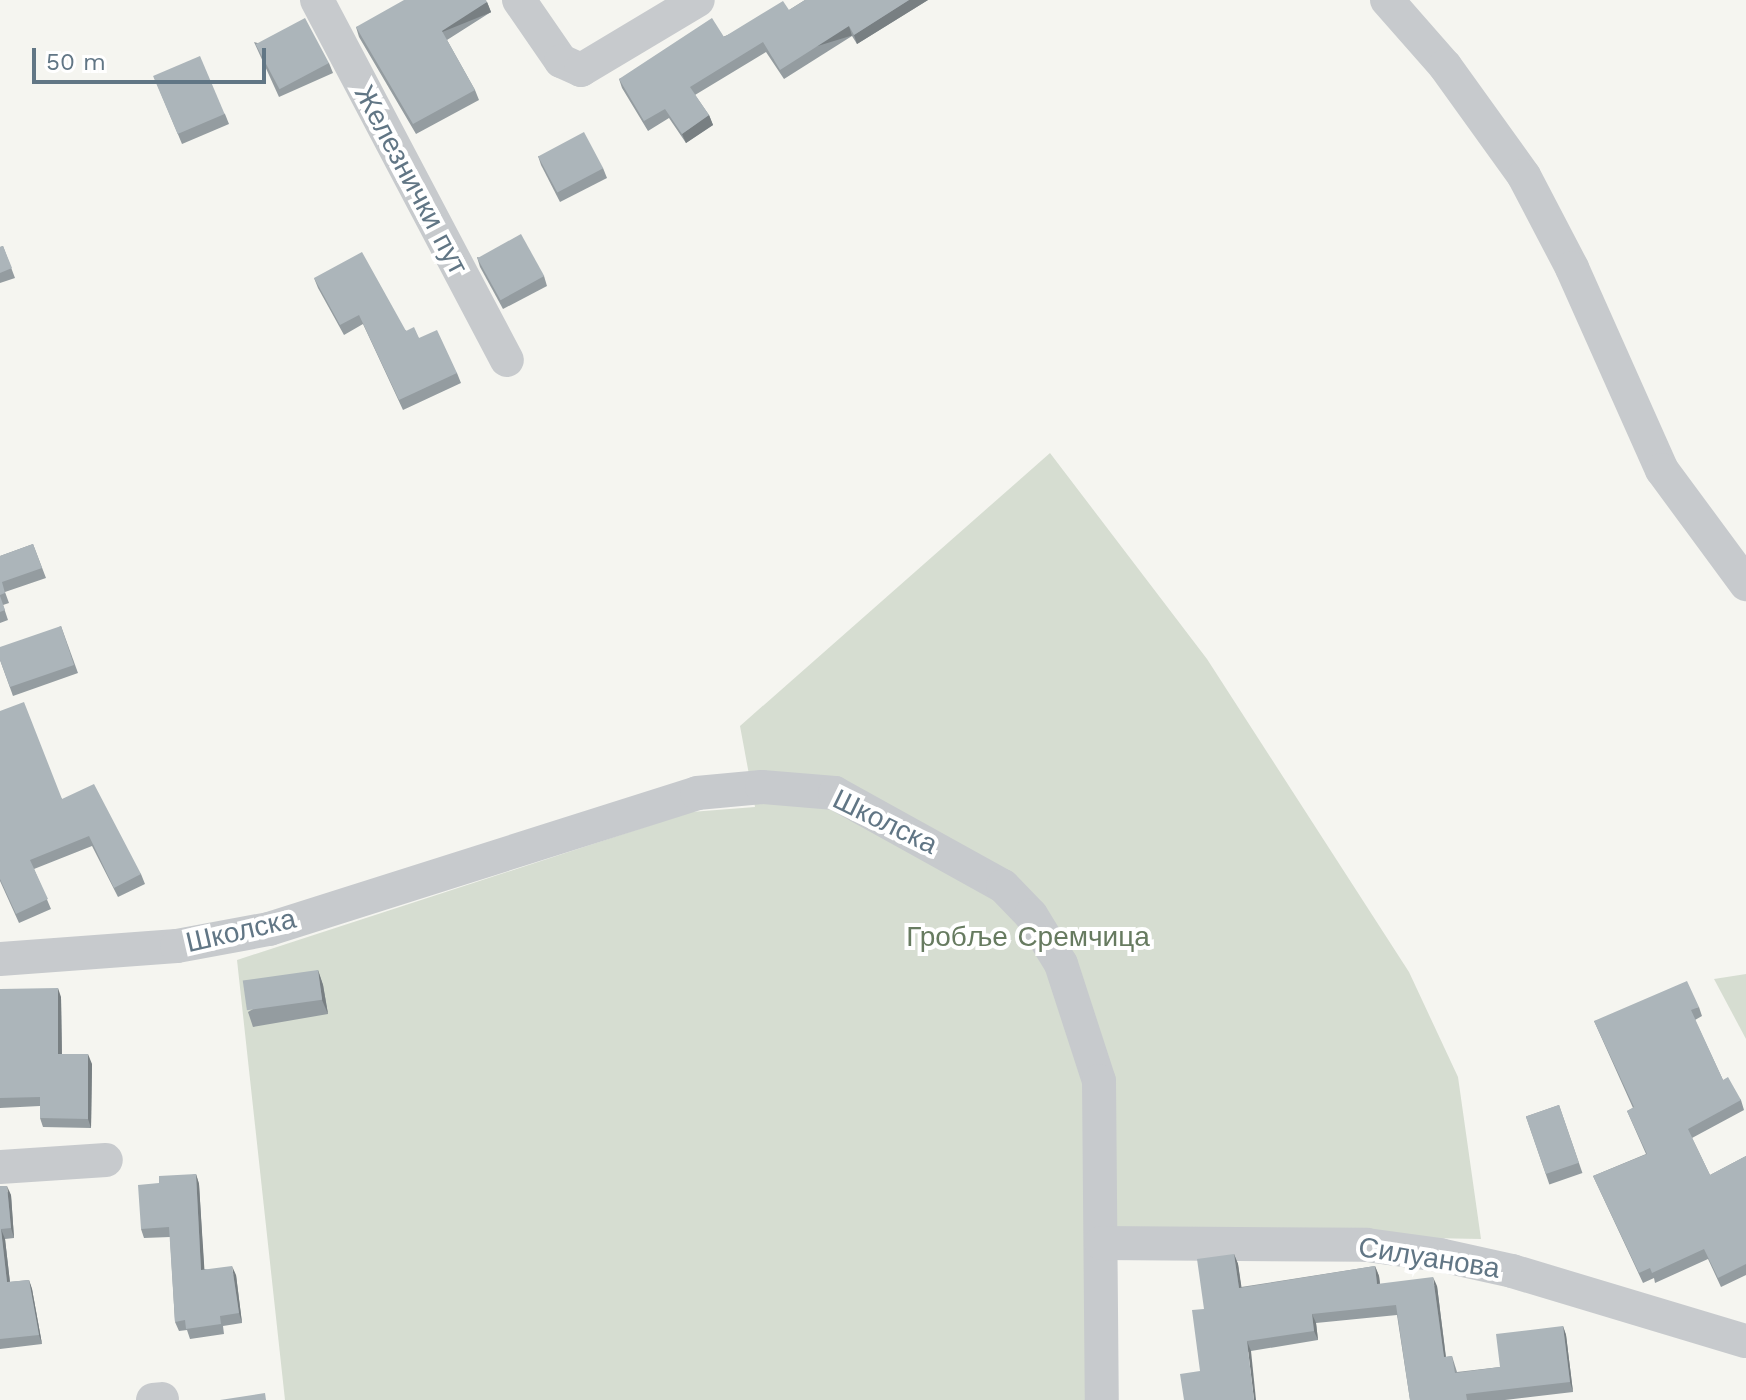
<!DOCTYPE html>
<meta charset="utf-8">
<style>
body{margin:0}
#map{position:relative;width:1746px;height:1400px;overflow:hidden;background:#f5f5f0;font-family:"Work Sans",sans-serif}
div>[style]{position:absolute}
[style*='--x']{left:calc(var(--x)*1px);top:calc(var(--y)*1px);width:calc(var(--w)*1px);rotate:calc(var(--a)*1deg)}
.green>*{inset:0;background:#d6ddd1}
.street>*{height:34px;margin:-17px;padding:0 17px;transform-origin:17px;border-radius:17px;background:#c7cacd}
.wall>*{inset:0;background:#949ca0;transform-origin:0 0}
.shaded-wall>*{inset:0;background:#787f82;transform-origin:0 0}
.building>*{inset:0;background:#acb5ba;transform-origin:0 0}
span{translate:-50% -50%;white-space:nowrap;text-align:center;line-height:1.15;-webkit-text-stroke:8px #fff;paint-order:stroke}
.street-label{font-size:28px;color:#617685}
.park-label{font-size:28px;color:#677b60}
.scale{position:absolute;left:32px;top:48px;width:234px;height:36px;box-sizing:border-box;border:4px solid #617685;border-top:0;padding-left:10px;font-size:24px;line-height:28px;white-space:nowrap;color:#617685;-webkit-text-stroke:6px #fff;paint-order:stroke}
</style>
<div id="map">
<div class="green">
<div style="clip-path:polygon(1050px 453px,1207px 659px,1409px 972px,1458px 1077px,1481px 1239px,1115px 1232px,1088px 1400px,285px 1400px,237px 960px,691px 812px,755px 807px,740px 726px)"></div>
<div style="clip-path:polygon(1746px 974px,1746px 1039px,1714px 979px)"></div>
</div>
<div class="street">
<div style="--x:317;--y:0;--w:407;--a:62.2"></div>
<div style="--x:519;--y:0;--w:74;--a:55.5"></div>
<div style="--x:561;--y:61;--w:22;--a:24"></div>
<div style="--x:581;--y:70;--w:136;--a:-30.9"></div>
<div style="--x:1387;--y:0;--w:88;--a:48.7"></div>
<div style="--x:1445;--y:66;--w:135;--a:54.3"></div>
<div style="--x:1524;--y:176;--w:104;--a:62.4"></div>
<div style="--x:1572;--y:268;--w:221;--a:66"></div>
<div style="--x:1662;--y:470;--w:142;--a:53.6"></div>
<div style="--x:0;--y:959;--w:177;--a:-4.2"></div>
<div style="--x:177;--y:946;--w:94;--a:-10.5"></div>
<div style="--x:269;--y:929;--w:449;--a:-17.6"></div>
<div style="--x:697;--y:793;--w:65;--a:-5.3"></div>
<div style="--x:762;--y:787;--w:73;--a:4.7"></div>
<div style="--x:835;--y:793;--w:192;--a:29"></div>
<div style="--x:1003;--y:886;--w:40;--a:46"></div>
<div style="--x:1031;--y:915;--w:57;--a:58.5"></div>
<div style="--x:1061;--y:964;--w:123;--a:72"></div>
<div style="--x:1099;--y:1081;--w:319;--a:89.5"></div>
<div style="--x:0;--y:1167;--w:106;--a:-3.8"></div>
<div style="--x:1101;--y:1243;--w:266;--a:0.4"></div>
<div style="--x:1367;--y:1245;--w:74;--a:7.8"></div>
<div style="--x:1440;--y:1255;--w:74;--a:12.5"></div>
<div style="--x:1512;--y:1271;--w:244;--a:16.7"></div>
<div style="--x:153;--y:1400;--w:9;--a:-6"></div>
</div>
<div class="wall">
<div style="clip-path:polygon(805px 0,928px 0,857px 44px,852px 36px,784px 79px,766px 52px,695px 95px,709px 115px,713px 125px,686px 143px,669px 118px,648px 131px,622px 88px,619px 79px,789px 10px)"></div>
<div style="clip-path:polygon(487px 2px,491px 12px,447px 40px,475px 90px,479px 100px,416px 134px,359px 37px,356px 27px)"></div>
<div style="clip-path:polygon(254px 42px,329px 63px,333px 73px,279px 97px)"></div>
<div style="clip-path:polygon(154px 77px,225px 114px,229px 124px,182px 144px)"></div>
<div style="clip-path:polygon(538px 156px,603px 168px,607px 178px,560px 202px,541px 165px)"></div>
<div style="clip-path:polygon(3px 246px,15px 278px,0 283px,0 247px)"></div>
<div style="clip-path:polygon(477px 257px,544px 276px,547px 286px,503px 309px,480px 267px)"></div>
<div style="clip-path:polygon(314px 278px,419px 338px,457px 373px,461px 383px,403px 410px,363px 324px,344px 335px,318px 288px)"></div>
<div style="clip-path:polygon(33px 544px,46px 578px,5px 592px,9px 603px,3px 605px,8px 620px,0 623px,0 556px)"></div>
<div style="clip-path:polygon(61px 626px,78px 673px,13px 696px,0 660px)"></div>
<div style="clip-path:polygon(0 711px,62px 799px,141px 874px,145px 884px,118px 897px,92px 846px,34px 869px,51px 909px,19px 923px,0 881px)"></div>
<div style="clip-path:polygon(318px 970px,323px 985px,328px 1014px,253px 1027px,248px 1012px)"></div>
<div style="clip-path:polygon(0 989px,61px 997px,62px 1054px,92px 1064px,91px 1128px,43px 1127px,40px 1118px,40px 1106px,0 1108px)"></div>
<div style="clip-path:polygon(1699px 1007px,1702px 1016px,1695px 1020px,1723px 1080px,1741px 1100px,1744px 1110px,1692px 1138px,1710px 1175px,1746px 1156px,1746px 1275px,1721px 1287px,1708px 1259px,1655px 1283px,1654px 1278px,1643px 1283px,1593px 1176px,1646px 1154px,1627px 1111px,1633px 1108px,1594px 1021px)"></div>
<div style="left:1559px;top:1105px;width:72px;height:35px;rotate:71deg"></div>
<div style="clip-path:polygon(196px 1174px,199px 1184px,204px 1269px,236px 1275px,242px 1323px,223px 1326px,224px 1334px,190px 1339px,187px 1330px,179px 1331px,175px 1322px,170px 1237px,144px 1238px,141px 1229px,159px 1183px)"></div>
<div style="clip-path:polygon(0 1186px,11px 1195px,14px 1238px,5px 1239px,10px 1282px,29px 1280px,32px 1289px,42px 1344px,0 1349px)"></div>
<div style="clip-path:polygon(1234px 1254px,1238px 1264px,1241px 1287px,1375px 1266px,1379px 1276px,1380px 1284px,1437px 1286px,1446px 1357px,1452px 1356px,1457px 1372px,1500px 1367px,1563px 1326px,1566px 1335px,1573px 1392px,1505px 1400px,1410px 1400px,1397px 1315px,1316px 1323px,1318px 1340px,1251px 1351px,1200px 1371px,1204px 1309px)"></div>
</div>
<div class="shaded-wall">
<div style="clip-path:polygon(909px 0,928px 0,857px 44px,854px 35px)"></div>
<div style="left:487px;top:2px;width:11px;height:54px;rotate:68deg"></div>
<div style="left:849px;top:26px;width:10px;height:82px;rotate:73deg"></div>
<div style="clip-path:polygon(709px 115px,713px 125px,686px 143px,682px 134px)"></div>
<div style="clip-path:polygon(318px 970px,323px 985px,328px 1014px,322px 1000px)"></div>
<div style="clip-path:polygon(58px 988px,61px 997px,62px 1063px,58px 1054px)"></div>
<div style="clip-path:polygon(88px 1054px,92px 1064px,91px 1128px,88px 1119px)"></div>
<div style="clip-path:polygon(196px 1174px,199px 1184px,205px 1279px,201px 1270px)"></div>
<div style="clip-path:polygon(7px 1186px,11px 1195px,14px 1238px,11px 1228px)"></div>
<div style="clip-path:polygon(1px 1229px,5px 1239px,11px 1292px,7px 1282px)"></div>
<div style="clip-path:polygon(1234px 1254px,1238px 1264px,1243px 1297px,1239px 1288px)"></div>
<div style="clip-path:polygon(232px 1266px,236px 1275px,242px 1323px,239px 1313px)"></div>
<div style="clip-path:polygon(1375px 1266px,1379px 1276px,1381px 1294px,1377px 1284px)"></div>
<div style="clip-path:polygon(1433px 1277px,1437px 1286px,1447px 1367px,1444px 1357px)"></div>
<div style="clip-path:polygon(29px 1280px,32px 1289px,42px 1344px,39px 1335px)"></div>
<div style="clip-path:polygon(1312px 1314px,1316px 1323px,1318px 1340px,1314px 1331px)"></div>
<div style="clip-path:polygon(1563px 1326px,1566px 1335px,1573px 1392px,1570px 1382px)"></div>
<div style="clip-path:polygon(1247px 1341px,1251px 1351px,1256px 1400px,1254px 1400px)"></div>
</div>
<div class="building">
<div style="clip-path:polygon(404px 0,486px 0,487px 2px,442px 31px,475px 90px,413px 124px,356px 27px)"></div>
<div style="clip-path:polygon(805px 0,909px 0,854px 35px,849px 26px,780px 70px,763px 42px,690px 87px,709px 115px,682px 134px,665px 109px,644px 121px,619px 79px,712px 18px,724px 37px,783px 1px,789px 10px)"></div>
<div style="left:305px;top:18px;width:51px;height:56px;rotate:62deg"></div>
<div style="left:200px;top:56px;width:63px;height:51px;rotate:67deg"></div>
<div style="left:584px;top:132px;width:41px;height:52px;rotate:62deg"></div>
<div style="left:521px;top:234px;width:48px;height:50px;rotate:61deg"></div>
<div style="clip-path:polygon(3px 246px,12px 268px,0 273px,0 247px)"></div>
<div style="clip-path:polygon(362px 252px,406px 331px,414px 327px,419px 338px,437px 330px,457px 373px,399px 400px,359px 315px,340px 325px,314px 278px)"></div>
<div style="clip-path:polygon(33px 544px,42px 568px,2px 582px,5px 593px,0 595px,0 556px)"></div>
<div style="clip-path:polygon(0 596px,5px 610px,0 612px)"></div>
<div style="clip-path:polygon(61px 626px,74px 665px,10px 687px,0 660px,0 647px)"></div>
<div style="clip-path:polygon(24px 702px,62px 799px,94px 784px,141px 874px,114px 888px,89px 836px,30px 860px,48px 899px,16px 914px,0 879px,0 711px)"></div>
<div style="left:318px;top:970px;width:30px;height:76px;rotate:82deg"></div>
<div style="clip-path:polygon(1687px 981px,1699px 1007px,1691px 1010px,1723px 1080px,1728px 1077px,1741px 1100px,1688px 1129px,1710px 1175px,1746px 1156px,1746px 1264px,1718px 1278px,1704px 1249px,1652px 1273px,1650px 1268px,1639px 1273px,1593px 1176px,1647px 1154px,1627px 1111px,1634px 1107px,1594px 1021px)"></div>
<div style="clip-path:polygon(58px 988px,58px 1054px,88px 1054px,88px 1119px,40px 1118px,40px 1097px,0 1098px,0 989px)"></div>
<div style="left:1559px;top:1105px;width:61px;height:35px;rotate:71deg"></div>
<div style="clip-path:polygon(196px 1174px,201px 1270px,232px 1266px,239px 1313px,220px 1316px,221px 1324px,186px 1329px,185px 1320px,175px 1322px,169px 1227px,141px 1229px,138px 1185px,159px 1183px,159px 1176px)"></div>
<div style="clip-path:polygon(0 1186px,7px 1186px,11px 1228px,1px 1229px,7px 1282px,29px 1280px,39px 1335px,0 1339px)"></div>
<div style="clip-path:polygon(1234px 1254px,1239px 1288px,1375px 1266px,1377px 1284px,1433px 1277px,1444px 1357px,1452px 1356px,1455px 1373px,1500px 1367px,1496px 1334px,1563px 1326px,1570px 1382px,1466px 1394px,1467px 1400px,1410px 1400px,1396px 1305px,1312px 1314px,1314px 1331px,1247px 1341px,1254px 1400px,1184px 1400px,1180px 1374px,1200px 1371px,1192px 1310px,1204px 1309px,1197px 1259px)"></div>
<div style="clip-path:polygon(265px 1393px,266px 1400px,220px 1400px)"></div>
</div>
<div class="street-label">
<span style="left:411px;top:180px;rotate:62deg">Железнички пут</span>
<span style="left:885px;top:822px;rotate:26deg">Школска</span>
<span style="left:241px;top:931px;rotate:-13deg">Школска</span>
<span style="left:1429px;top:1258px;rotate:9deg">Силуанова</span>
</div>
<div class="park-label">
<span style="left:1028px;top:937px">Гробље Сремчица</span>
</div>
<div class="scale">50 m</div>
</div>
